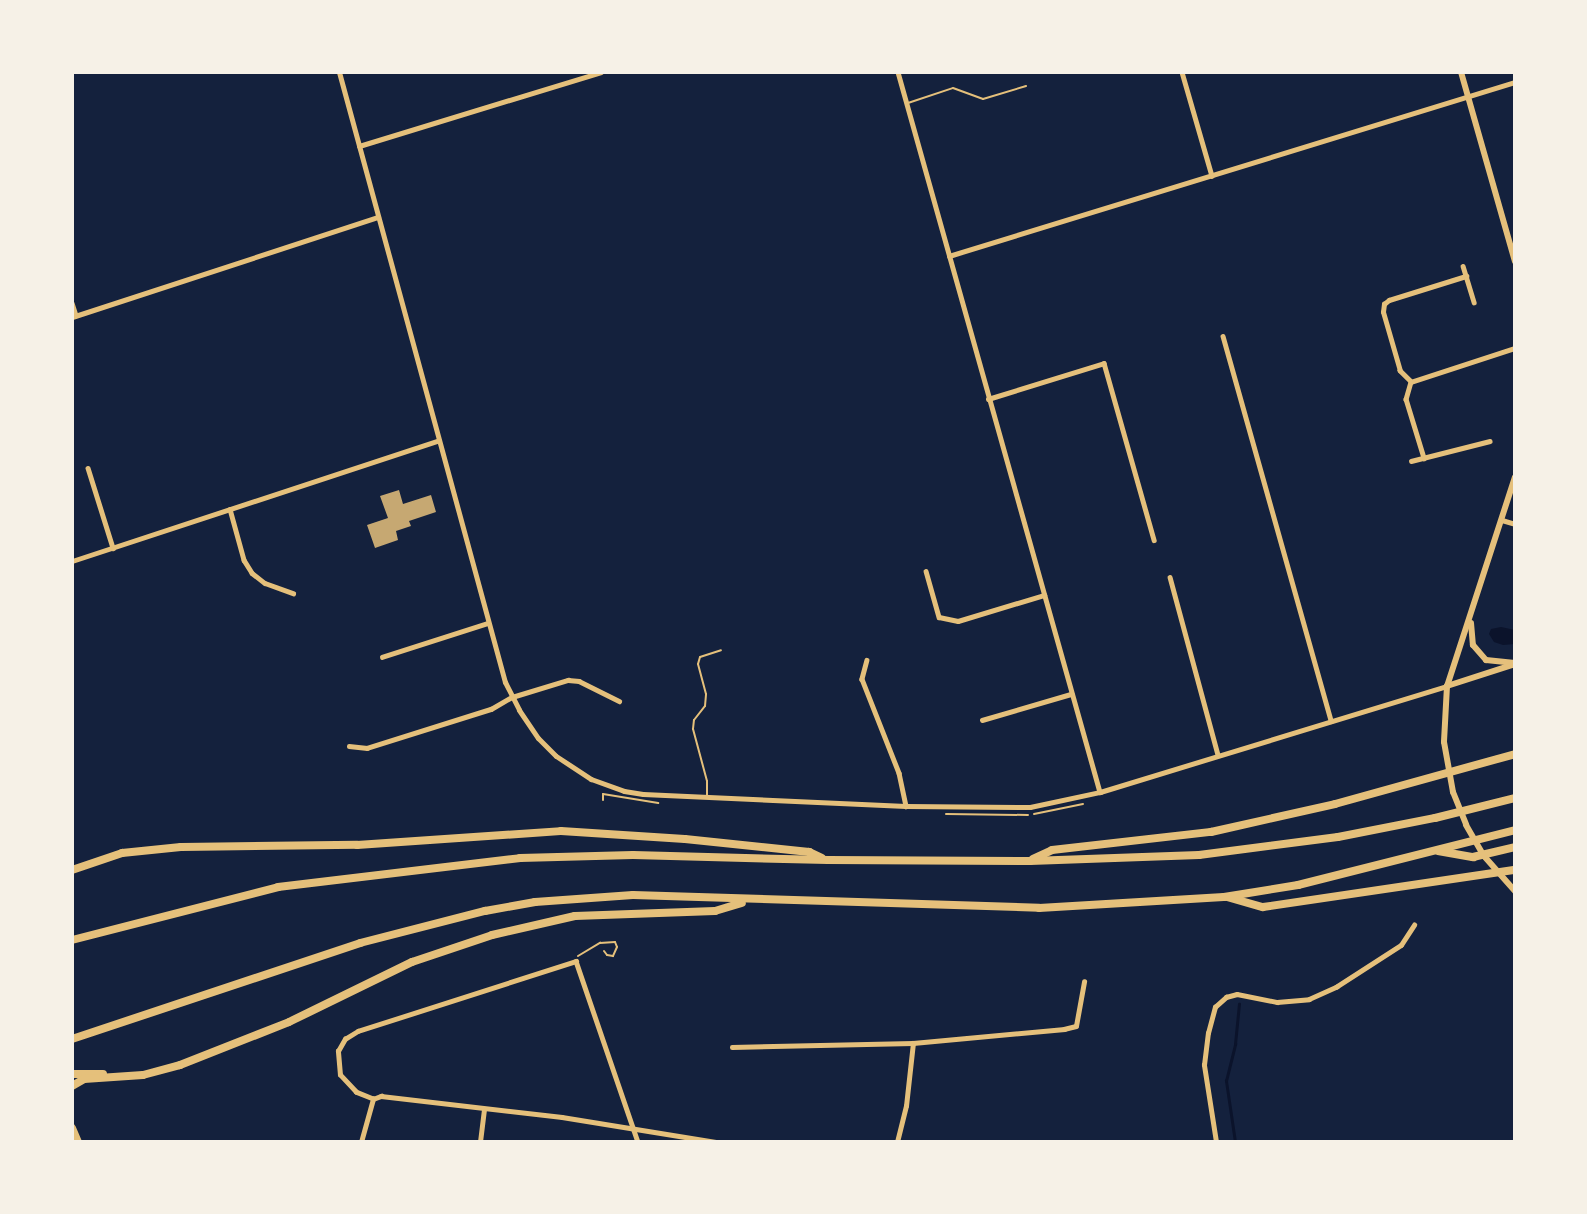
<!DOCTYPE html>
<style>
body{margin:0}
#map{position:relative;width:1587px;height:1214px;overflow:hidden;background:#14213d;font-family:Merriweather,serif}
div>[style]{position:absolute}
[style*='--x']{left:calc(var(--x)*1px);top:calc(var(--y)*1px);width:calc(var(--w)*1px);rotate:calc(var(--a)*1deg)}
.water>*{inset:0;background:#0b132b}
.stream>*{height:2.5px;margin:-1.25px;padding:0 1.25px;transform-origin:1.25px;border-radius:1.25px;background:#0b132b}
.building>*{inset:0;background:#c6a872}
.path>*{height:2px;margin:-1px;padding:0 1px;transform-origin:1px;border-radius:1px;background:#e5c07b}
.service>*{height:2px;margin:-1px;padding:0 1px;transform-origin:1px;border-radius:1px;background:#e5c07b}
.minor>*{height:4.5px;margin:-2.25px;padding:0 2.25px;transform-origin:2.25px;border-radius:2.25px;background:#e5c07b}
.tertiary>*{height:5px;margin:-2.5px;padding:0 2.5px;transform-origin:2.5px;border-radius:2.5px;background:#e5c07b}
.secondary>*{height:6px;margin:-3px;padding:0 3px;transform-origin:3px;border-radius:3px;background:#e5c07b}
.primary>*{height:7px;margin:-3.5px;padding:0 3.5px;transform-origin:3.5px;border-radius:3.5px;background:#e5c07b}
.motorway>*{height:8px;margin:-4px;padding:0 4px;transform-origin:4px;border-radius:4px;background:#e5c07b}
span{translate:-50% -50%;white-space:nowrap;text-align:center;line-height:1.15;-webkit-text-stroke:7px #f6f1e7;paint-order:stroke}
.frame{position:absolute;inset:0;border:74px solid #f6f1e7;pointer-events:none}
</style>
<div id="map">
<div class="water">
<div style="clip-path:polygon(1501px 627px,1515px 630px,1515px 644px,1503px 645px,1494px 642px,1489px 634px,1491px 629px)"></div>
</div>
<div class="stream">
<div style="--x:1235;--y:1142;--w:62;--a:-98.4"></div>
<div style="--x:1226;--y:1081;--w:38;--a:-76"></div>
<div style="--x:1235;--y:1044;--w:40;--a:-84.3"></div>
</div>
<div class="building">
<div style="clip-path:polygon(399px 490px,403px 504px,431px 495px,436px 512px,409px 521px,411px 526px,396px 531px,398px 540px,375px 548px,367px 525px,388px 518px,380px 496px)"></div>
</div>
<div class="path">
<div style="--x:603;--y:800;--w:6;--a:-90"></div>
<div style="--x:603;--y:794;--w:56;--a:9.3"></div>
<div style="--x:946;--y:814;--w:82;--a:0.7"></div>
<div style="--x:1034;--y:814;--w:50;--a:-11.5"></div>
<div style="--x:578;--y:956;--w:26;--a:-31"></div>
<div style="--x:600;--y:943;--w:15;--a:-4"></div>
<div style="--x:615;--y:942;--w:5;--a:68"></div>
<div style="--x:617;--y:947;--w:10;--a:114"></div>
<div style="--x:613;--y:956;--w:6;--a:-171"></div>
<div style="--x:607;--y:955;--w:5;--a:-127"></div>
</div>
<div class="service">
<div style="--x:908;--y:103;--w:47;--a:-18.4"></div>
<div style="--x:953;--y:88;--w:32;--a:20"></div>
<div style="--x:983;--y:99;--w:45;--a:-16.8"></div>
<div style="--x:707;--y:796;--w:15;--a:-90"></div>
<div style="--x:707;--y:781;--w:54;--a:-105.1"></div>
<div style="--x:693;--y:729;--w:9;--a:-84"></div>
<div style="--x:694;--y:720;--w:18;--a:-52"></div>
<div style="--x:705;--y:706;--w:12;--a:-85"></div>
<div style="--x:706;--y:694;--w:31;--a:-105"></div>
<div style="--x:698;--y:664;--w:7;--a:-74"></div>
<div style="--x:700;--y:657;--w:22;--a:-18"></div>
</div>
<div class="minor">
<div style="--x:898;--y:72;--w:748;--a:74.33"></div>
<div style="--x:1182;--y:72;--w:108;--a:73.9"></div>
<div style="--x:949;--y:256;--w:592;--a:-17.09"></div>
<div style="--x:1463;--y:266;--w:38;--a:73"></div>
<div style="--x:72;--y:303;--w:13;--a:72"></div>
<div style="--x:1223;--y:336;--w:400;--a:74.3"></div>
<div style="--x:1411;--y:382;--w:16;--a:-135"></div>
<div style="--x:1400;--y:371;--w:61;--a:-106.1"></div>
<div style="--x:1383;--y:312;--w:8;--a:-83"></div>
<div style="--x:1384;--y:304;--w:6;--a:-39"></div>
<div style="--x:1389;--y:300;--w:81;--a:-17.3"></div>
<div style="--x:1411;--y:382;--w:109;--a:-18.1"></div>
<div style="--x:1411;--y:382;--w:18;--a:106"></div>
<div style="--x:1406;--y:399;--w:62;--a:73"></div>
<div style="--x:988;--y:399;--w:121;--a:-17.2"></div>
<div style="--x:1104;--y:363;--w:184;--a:74.2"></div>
<div style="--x:1411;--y:461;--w:81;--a:-14.2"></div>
<div style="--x:88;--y:468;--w:84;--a:72.6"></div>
<div style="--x:230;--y:509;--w:53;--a:74.6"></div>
<div style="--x:244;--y:560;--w:15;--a:58"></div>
<div style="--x:252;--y:573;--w:16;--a:38"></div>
<div style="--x:265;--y:583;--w:30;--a:20"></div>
<div style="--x:1502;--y:520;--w:14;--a:17"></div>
<div style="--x:926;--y:571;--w:48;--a:74.2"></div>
<div style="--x:939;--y:617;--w:19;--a:12"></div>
<div style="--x:958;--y:621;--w:90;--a:-16.8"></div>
<div style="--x:1170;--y:577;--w:184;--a:74.9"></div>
<div style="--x:382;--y:657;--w:111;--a:-17.8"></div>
<div style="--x:867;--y:660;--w:20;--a:105"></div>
<div style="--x:862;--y:679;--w:101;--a:68.5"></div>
<div style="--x:899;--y:773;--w:34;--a:78"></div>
<div style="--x:982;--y:720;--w:93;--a:-16.3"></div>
<div style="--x:349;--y:746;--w:18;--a:6"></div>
<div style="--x:367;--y:748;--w:130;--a:-17.5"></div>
<div style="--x:491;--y:709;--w:24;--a:-30"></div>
<div style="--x:512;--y:697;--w:59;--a:-16.9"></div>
<div style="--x:568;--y:680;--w:11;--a:5"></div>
<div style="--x:579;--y:681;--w:45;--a:26.6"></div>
<div style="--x:732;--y:1047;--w:181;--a:-1.3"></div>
<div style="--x:913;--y:1043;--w:152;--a:-5.3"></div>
<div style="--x:1064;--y:1029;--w:12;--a:-14"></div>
<div style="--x:1076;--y:1026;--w:45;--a:-79.7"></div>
<div style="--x:373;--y:1099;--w:18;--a:-158"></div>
<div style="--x:356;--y:1092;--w:23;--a:-133"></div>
<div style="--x:340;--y:1075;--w:24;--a:-95"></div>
<div style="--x:338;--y:1051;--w:14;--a:-60"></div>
<div style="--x:345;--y:1039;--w:15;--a:-32"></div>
<div style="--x:358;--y:1031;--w:229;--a:-17.8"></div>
<div style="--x:576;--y:961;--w:191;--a:71.1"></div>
<div style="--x:373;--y:1099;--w:9;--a:-21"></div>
<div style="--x:381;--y:1096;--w:182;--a:6.6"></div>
<div style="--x:562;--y:1117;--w:157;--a:9.2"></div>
<div style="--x:361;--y:1142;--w:45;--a:-74.4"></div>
<div style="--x:480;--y:1142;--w:33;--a:-83"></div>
<div style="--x:897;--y:1142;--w:37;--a:-76"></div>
<div style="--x:906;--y:1106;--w:63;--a:-83.7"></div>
<div style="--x:1216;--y:1142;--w:78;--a:-98.9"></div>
<div style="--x:1204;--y:1065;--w:32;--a:-83"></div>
<div style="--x:1208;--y:1033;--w:27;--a:-75"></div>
<div style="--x:1215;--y:1007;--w:15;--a:-42"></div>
<div style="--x:1226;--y:997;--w:11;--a:-15"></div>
<div style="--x:1237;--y:994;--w:41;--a:11.3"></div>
<div style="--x:1277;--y:1002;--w:32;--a:-5"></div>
<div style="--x:1309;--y:999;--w:30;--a:-24"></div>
<div style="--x:1336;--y:987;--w:77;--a:-32.9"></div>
<div style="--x:1401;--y:945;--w:24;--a:-57"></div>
</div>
<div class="tertiary">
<div style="--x:339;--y:72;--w:632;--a:74.78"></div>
<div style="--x:505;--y:682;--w:31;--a:63"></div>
<div style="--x:519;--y:710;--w:34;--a:56"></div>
<div style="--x:538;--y:738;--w:25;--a:45"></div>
<div style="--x:556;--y:756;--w:42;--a:33.3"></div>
<div style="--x:591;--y:779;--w:35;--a:20"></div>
<div style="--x:624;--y:791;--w:19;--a:9"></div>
<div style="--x:643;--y:794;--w:263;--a:2.6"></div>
<div style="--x:906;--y:806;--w:124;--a:0.5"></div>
<div style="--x:1030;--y:807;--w:72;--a:-12.1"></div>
<div style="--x:1100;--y:792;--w:363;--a:-17"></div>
<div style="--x:359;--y:146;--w:253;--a:-17"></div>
<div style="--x:72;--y:317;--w:322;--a:-18.1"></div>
<div style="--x:72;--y:561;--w:386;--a:-18.2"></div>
</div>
<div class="secondary">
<div style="--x:1461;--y:72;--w:197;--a:74.1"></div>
<div style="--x:1515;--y:477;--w:220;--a:108"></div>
<div style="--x:1447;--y:686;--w:56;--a:93.1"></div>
<div style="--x:1444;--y:742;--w:51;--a:79.8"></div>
<div style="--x:1453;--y:792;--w:35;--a:68"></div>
<div style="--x:1466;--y:825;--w:36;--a:60"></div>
<div style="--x:1484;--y:856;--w:47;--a:48.5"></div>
<div style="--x:1471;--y:623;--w:22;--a:85"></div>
<div style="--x:1473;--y:645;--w:20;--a:49"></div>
<div style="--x:1486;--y:660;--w:29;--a:6"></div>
<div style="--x:1447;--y:686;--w:68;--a:-17.9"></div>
</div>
<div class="primary">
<div style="--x:72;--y:1140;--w:2;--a:63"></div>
</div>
<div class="motorway">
<div style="--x:1438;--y:851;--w:36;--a:10"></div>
<div style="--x:1473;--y:857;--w:43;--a:-13.4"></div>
<div style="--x:1033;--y:859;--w:21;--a:-25"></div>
<div style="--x:1052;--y:850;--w:160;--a:-6.5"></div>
<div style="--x:1211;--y:832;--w:127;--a:-12.7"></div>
<div style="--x:1335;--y:804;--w:187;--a:-15.5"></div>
<div style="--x:72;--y:870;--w:53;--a:-18.8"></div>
<div style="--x:122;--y:853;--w:59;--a:-5.8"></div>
<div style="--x:181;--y:847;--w:176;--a:-0.7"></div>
<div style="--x:357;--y:845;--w:204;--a:-3.9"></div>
<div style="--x:561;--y:831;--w:124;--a:3.7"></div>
<div style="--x:685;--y:839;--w:125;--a:6"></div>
<div style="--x:809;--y:852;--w:14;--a:25"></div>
<div style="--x:1227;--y:897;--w:37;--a:16"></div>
<div style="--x:1263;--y:907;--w:255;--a:-8.4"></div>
<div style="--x:72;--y:940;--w:213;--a:-14.4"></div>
<div style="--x:278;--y:887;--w:244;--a:-6.8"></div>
<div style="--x:520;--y:858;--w:113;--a:-1.5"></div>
<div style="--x:633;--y:855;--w:195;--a:1.5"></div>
<div style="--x:828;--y:860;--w:202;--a:0.3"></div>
<div style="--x:1030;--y:861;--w:169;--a:-2"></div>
<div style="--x:1199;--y:855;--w:140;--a:-7.4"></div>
<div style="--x:1338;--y:837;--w:99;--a:-11.1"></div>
<div style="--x:1435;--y:818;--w:82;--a:-14"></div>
<div style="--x:72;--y:1039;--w:304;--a:-18.4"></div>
<div style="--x:360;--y:943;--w:129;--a:-14.4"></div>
<div style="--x:485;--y:911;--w:51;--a:-10.2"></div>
<div style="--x:535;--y:902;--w:98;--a:-4.1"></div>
<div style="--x:633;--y:895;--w:406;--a:1.8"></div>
<div style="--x:1039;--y:908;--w:185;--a:-3.4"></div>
<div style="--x:1224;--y:897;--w:75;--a:-9.2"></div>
<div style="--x:1298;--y:885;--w:224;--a:-14.2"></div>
<div style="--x:72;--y:1074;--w:31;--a:0"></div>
<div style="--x:72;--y:1086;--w:14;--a:-30"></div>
<div style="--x:84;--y:1079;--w:59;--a:-3.9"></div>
<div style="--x:143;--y:1075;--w:38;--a:-15"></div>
<div style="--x:180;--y:1065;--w:117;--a:-21.5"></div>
<div style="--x:289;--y:1022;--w:137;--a:-26"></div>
<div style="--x:412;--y:962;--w:84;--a:-18.6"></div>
<div style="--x:492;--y:935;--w:85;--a:-12.9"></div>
<div style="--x:575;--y:916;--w:140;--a:-2"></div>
<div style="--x:715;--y:911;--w:28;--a:-17"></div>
<div style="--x:72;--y:1128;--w:15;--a:67"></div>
</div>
<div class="frame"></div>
</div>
